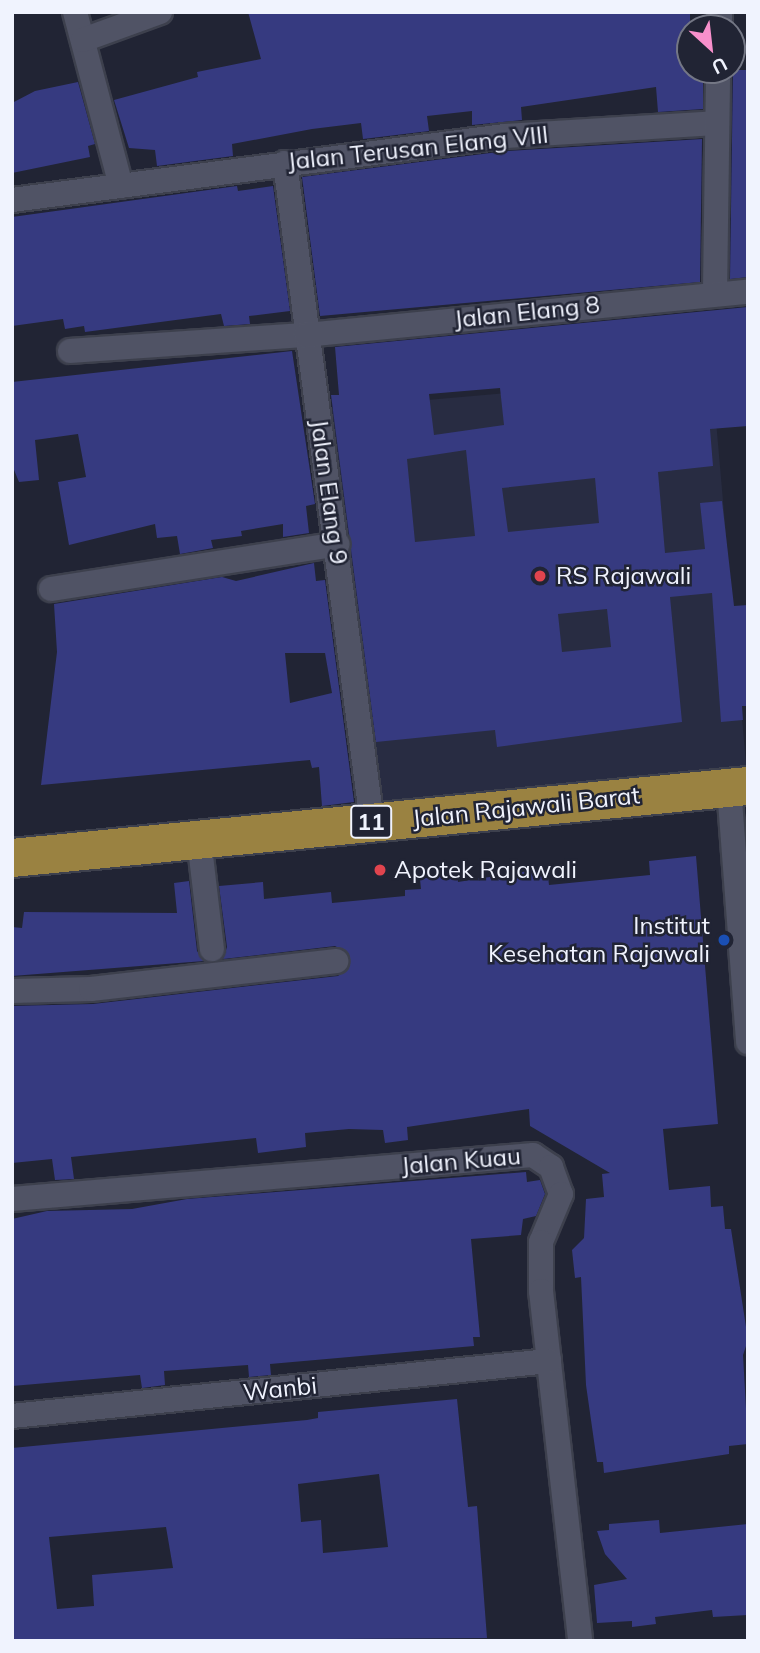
<!DOCTYPE html>
<style>
body{margin:0}
#map{position:relative;width:760px;height:1653px;overflow:hidden;background:#212434;font-family:Mulish,sans-serif}
div>[style]{position:absolute}
[style*='--x']{left:calc(var(--x)*1px);top:calc(var(--y)*1px);width:calc(var(--w)*1px);rotate:calc(var(--a)*1deg)}
.built>*{inset:0;background:#282c42;transform-origin:0 0}
.building>*{inset:0;background:#363a80}
.roads{filter:drop-shadow(2px 0 #3d404d) drop-shadow(-2px 0 #3d404d) drop-shadow(0 2px #3d404d) drop-shadow(0 -2px #3d404d)}
.minor>*{height:24px;margin:-12px;padding:0 12px;transform-origin:12px;border-radius:12px;background:#505365}
.trunk>*{height:38px;margin:-19px;padding:0 19px;transform-origin:19px;border-radius:19px;background:#9a8241}
.dots>*{width:19px;height:19px;translate:-50% -50%;box-sizing:border-box;border:4px solid #212434;border-radius:50%}
span{translate:-50% -50%;white-space:nowrap;text-align:center;line-height:1.15;-webkit-text-stroke:5px #212434;paint-order:stroke}
.shield-label span{padding:2px 5px;background:#212434;border:2px solid;border-radius:5px;-webkit-text-stroke-width:0}
.shield-label{font-size:23px;color:#f0f3fe;font-weight:700}
.street-label{font-size:24px;color:#f0f3fe}
.poi-label{font-size:24px;color:#f0f3fe}
.left{translate:0 -50%;text-align:left}
.right{translate:-100% -50%;text-align:right}
.frame{position:absolute;inset:0;border:14px solid #f0f3fe;pointer-events:none}
.north{position:absolute;left:676px;top:14px;width:70px;height:70px;box-sizing:border-box;background:#212434;border:2px solid #747785;border-radius:50%;rotate:153deg;font-size:19px;font-weight:700;line-height:28px;text-align:center;color:#f0f3fe}
.north::after{content:'';display:block;margin:auto;width:24px;height:32px;background:#f890cc;clip-path:polygon(50% 0,100% 100%,50% 72%,0 100%)}
</style>
<div id="map">
<div class="built">
<div style="left:712px;top:375px;width:402px;height:389px;rotate:85deg"></div>
</div>
<div class="building">
<div style="clip-path:polygon(248px 12px,690px 12px,690px 70px,703px 70px,703px 109px,658px 112px,656px 87px,521px 107px,522px 120px,472px 125px,472px 111px,427px 116px,429px 131px,363px 139px,361px 123px,312px 129px,232px 144px,233px 156px,157px 166px,155px 150px,129px 148px,114px 100px,198px 77px,197px 72px,261px 59px)"></div>
<div style="clip-path:polygon(733px 70px,748px 70px,748px 277px,730px 279px)"></div>
<div style="clip-path:polygon(78px 82px,95px 144px,88px 146px,90px 157px,12px 173px,12px 103px,35px 91px)"></div>
<div style="clip-path:polygon(702px 139px,700px 282px,320px 316px,302px 177px,506px 151px)"></div>
<div style="clip-path:polygon(237px 186px,238px 191px,273px 186px,290px 311px,249px 316px,250px 324px,224px 326px,221px 314px,85px 332px,84px 326px,65px 329px,63px 319px,12px 326px,12px 217px)"></div>
<div style="clip-path:polygon(evenodd,748px 307px,748px 426px,710px 429px,713px 466px,658px 472px,665px 553px,705px 549px,700px 503px,722px 501px,734px 606px,748px 605px,748px 706px,742px 706px,743px 720px,721px 722px,712px 593px,670px 597px,682px 722px,497px 747px,495px 730px,376px 742px,331px 395px,339px 395px,335px 347px,748px 307px,500px 388px,504px 425px,434px 435px,429px 394px,500px 388px,748px 307px,466px 450px,475px 536px,415px 542px,407px 459px,466px 450px,748px 307px,595px 478px,599px 523px,508px 532px,502px 488px,595px 478px,748px 307px,607px 609px,611px 647px,562px 652px,558px 614px,607px 609px)"></div>
<div style="clip-path:polygon(292px 351px,315px 504px,306px 506px,309px 533px,283px 537px,283px 524px,241px 531px,242px 536px,211px 540px,213px 548px,180px 554px,177px 536px,157px 538px,155px 524px,69px 545px,58px 482px,86px 477px,78px 434px,35px 440px,39px 480px,19px 482px,12px 465px,12px 382px)"></div>
<div style="clip-path:polygon(evenodd,314px 563px,316px 581px,325px 580px,354px 802px,322px 806px,319px 767px,312px 768px,310px 760px,41px 785px,57px 652px,54px 604px,222px 577px,236px 581px,314px 563px,285px 653px,325px 653px,332px 693px,290px 703px,285px 653px)"></div>
<div style="clip-path:polygon(696px 856px,718px 1124px,663px 1129px,669px 1190px,710px 1186px,711px 1207px,723px 1206px,725px 1229px,731px 1229px,748px 1340px,743px 1355px,748px 1444px,729px 1446px,729px 1454px,604px 1473px,603px 1462px,597px 1462px,586px 1385px,581px 1277px,575px 1278px,572px 1250px,584px 1238px,586px 1199px,604px 1197px,602px 1174px,610px 1173px,530px 1126px,529px 1109px,407px 1127px,408px 1140px,385px 1143px,383px 1130px,349px 1129px,305px 1133px,306px 1147px,258px 1153px,256px 1138px,71px 1157px,74px 1179px,55px 1180px,52px 1159px,12px 1163px,12px 1006px,93px 1004px,338px 976px,349px 968px,348px 953px,335px 946px,223px 959px,227px 947px,219px 886px,263px 882px,264px 899px,331px 892px,332px 903px,405px 896px,405px 890px,421px 889px,420px 879px,457px 873px,458px 882px,547px 868px,549px 885px,650px 875px,649px 861px)"></div>
<div style="clip-path:polygon(189px 881px,197px 951px,204px 961px,12px 976px,12px 927px,22px 928px,24px 912px,177px 913px,174px 883px)"></div>
<div style="clip-path:polygon(526px 1172px,527px 1182px,540px 1180px,545px 1194px,536px 1216px,523px 1219px,521px 1235px,471px 1239px,480px 1337px,473px 1337px,474px 1346px,270px 1364px,271px 1375px,249px 1377px,248px 1365px,164px 1371px,165px 1385px,142px 1388px,140px 1375px,12px 1386px,12px 1219px,47px 1211px,132px 1209px,187px 1199px)"></div>
<div style="clip-path:polygon(evenodd,457px 1399px,468px 1507px,477px 1506px,487px 1638px,12px 1641px,12px 1448px,307px 1420px,318px 1418px,318px 1412px,457px 1399px,379px 1474px,388px 1547px,323px 1553px,321px 1520px,301px 1522px,298px 1484px,379px 1474px,457px 1399px,166px 1527px,173px 1568px,92px 1575px,94px 1606px,57px 1609px,49px 1537px,166px 1527px)"></div>
<div style="clip-path:polygon(659px 1520px,660px 1533px,748px 1524px,748px 1615px,713px 1617px,712px 1610px,655px 1617px,656px 1624px,632px 1627px,632px 1621px,597px 1623px,594px 1585px,627px 1579px,605px 1554px,597px 1531px,609px 1530px,609px 1524px)"></div>
</div>
<div class="roads">
<div class="minor">
<div style="--x:75;--y:12;--w:180;--a:75.2"></div>
<div style="--x:720;--y:28;--w:16;--a:-90"></div>
<div style="--x:83;--y:40;--w:82;--a:-20"></div>
<div style="--x:285;--y:163;--w:665;--a:82.48"></div>
<div style="--x:12;--y:200;--w:497;--a:-7.4"></div>
<div style="--x:505;--y:136;--w:211;--a:-3.5"></div>
<div style="--x:715;--y:293;--w:223;--a:-89.2"></div>
<div style="--x:70;--y:351;--w:237;--a:-3.9"></div>
<div style="--x:306;--y:335;--w:444;--a:-5.6"></div>
<div style="--x:51;--y:589;--w:290;--a:-8.9"></div>
<div style="--x:729;--y:787;--w:256;--a:85.7"></div>
<div style="--x:199;--y:839;--w:111;--a:83.3"></div>
<div style="--x:12;--y:991;--w:79;--a:-1.5"></div>
<div style="--x:91;--y:989;--w:247;--a:-6.5"></div>
<div style="--x:12;--y:1199;--w:523;--a:-4.83"></div>
<div style="--x:533;--y:1155;--w:22;--a:34"></div>
<div style="--x:551;--y:1167;--w:29;--a:70"></div>
<div style="--x:561;--y:1194;--w:52;--a:112.6"></div>
<div style="--x:541;--y:1242;--w:49;--a:90"></div>
<div style="--x:541;--y:1291;--w:352;--a:83.6"></div>
<div style="--x:12;--y:1416;--w:540;--a:-5.85"></div>
</div>
<div class="trunk">
<div style="--x:12;--y:858;--w:740;--a:-5.59"></div>
</div>
</div>
<div class="dots">
<div style="left:540px;top:576px;background:#e0444e"></div>
<div style="left:380px;top:870px;background:#e0444e"></div>
<div style="left:724px;top:940px;background:#1a4fb4"></div>
</div>
<div class="shield-label">
<span style="left:371px;top:822px">11</span>
</div>
<div class="street-label">
<span style="left:418px;top:148px;rotate:-6deg">Jalan Terusan Elang VIII</span>
<span style="left:527px;top:312px;rotate:-6deg">Jalan Elang 8</span>
<span style="left:329px;top:492px;rotate:82deg">Jalan Elang 9</span>
<span style="left:526px;top:807px;rotate:-6deg">Jalan Rajawali Barat</span>
<span style="left:461px;top:1161px;rotate:-5deg">Jalan Kuau</span>
<span style="left:280px;top:1389px;rotate:-6deg">Wanbi</span>
</div>
<div class="poi-label">
<span class="left" style="left:556px;top:576px">RS Rajawali</span>
<span class="left" style="left:394px;top:870px">Apotek Rajawali</span>
<span class="right" style="left:710px;top:940px">Institut<br>Kesehatan Rajawali</span>
</div>
<div class="frame"></div>
<div class="north">U</div>
</div>
